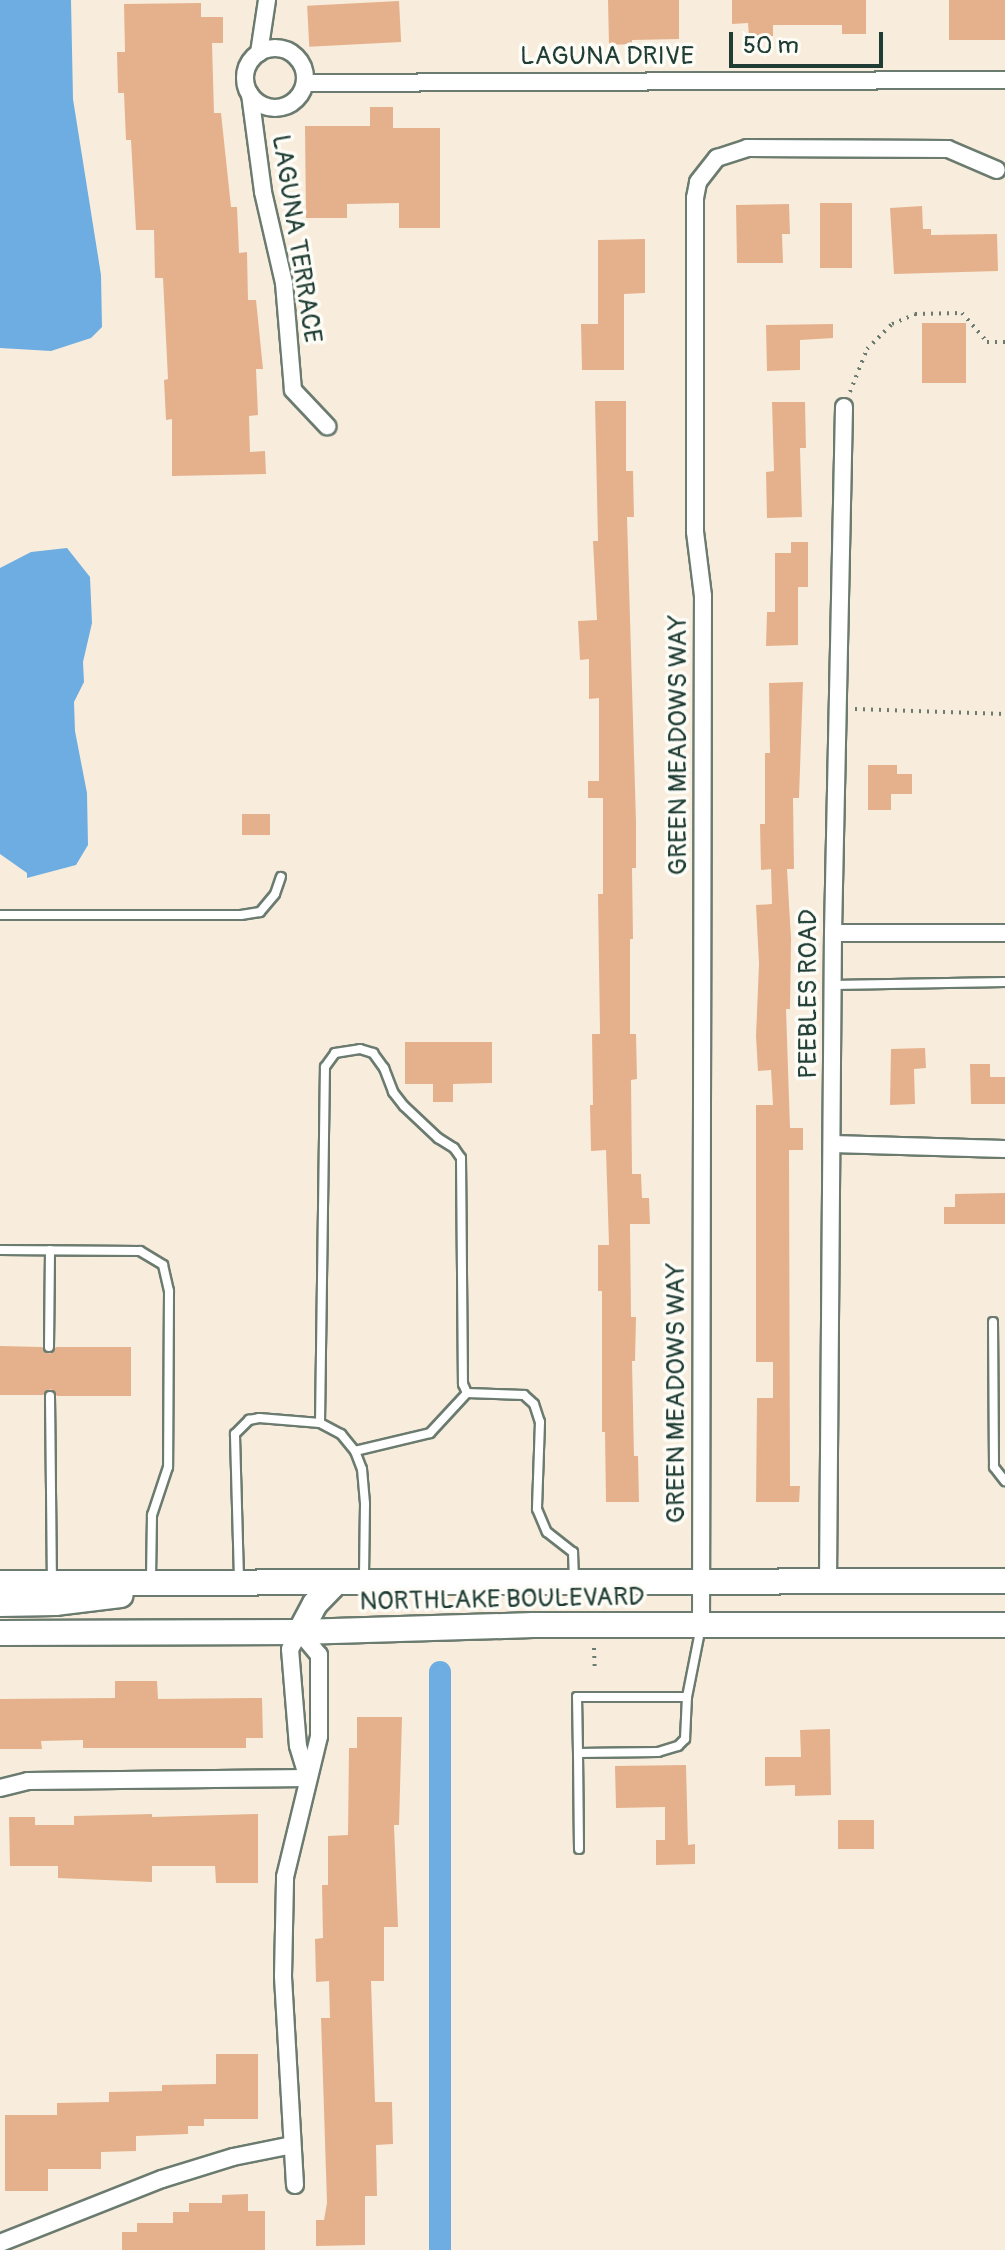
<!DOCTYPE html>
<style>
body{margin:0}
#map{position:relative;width:1005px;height:2250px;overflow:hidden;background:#f8eddc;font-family:Pangolin,sans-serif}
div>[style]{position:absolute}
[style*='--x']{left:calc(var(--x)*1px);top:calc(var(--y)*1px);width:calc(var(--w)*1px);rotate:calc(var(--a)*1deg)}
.water>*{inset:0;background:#6eade1}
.canal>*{height:22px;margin:-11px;padding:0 11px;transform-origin:11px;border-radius:11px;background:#6eade1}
.building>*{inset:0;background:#e5b18c;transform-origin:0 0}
.path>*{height:4px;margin-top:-2px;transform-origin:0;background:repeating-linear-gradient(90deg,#6b7b6f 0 2px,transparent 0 8px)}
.roads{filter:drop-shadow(2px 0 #6b7b6f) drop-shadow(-2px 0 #6b7b6f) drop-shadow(0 2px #6b7b6f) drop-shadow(0 -2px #6b7b6f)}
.lane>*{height:8px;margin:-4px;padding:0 4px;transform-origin:4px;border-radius:4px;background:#fff}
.street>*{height:16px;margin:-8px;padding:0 8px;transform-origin:8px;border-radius:8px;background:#fff}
.street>.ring{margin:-8px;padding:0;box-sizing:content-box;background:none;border:16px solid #fff;border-radius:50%}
.secondary>*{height:24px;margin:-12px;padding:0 12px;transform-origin:12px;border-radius:12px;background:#fff}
span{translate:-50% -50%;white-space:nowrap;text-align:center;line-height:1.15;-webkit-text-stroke:7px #fdfcf7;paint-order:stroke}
.street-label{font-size:26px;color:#1f3d34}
.scale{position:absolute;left:729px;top:32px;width:154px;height:36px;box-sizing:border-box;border:4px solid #1f3d34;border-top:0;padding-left:10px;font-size:24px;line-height:28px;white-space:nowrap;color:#1f3d34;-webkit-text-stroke:6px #fdfcf7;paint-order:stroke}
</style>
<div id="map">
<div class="water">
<div style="clip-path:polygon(0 0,71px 0,73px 99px,101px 275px,102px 327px,91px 338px,51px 351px,0 348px)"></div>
<div style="clip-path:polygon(67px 548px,90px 577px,92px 623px,83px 662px,84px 682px,74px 702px,75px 731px,87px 793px,88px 845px,76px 865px,27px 878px,27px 873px,0 854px,0 568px,31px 552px)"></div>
</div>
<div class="canal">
<div style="--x:440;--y:1672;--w:578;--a:90"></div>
</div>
<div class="building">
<div style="clip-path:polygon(608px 0,679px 0,679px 39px,632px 40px,632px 44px,609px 45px)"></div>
<div style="clip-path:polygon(732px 0,866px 0,866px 34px,842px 34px,842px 25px,773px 25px,773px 36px,749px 36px,748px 23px,732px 24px)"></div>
<div style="left:949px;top:0;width:56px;height:40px"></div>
<div style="left:399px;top:1px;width:41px;height:92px;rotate:87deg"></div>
<div style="clip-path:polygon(201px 3px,201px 17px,223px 17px,223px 43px,212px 43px,214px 113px,221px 113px,231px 207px,237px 207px,239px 253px,247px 252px,248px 300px,256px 300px,263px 369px,256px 369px,258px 415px,249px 416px,250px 452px,265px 451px,266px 474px,172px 476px,172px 419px,166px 420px,164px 380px,168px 379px,163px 278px,155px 278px,154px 230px,136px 230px,131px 140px,126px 140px,124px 93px,118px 93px,117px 52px,125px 52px,124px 4px)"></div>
<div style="clip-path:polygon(370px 107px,393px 107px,393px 128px,440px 128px,440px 228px,399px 228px,399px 203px,347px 204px,347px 218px,306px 218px,305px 126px,370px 126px)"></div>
<div style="left:820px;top:203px;width:32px;height:65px"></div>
<div style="clip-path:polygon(789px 204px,790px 234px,782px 234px,783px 263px,737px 263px,736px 205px)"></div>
<div style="clip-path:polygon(922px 206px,923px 229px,931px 229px,931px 235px,997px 234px,998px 271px,894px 274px,890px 208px)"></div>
<div style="clip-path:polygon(645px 239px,645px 293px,624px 294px,624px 370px,582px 370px,581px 324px,598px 324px,598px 240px)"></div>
<div style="left:966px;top:323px;width:60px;height:44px;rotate:90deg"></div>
<div style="clip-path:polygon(833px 324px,833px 338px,800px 340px,800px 370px,767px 371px,766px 325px)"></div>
<div style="clip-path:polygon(595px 401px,626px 401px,626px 471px,633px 471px,634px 517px,627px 517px,636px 822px,636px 868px,632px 868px,633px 939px,630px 939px,630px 1034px,636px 1034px,637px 1079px,631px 1080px,632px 1174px,641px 1174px,642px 1198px,649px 1198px,650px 1224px,630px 1224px,631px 1317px,636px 1317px,635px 1361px,632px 1361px,634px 1456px,638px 1456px,639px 1502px,606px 1502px,605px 1432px,602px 1432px,602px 1291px,598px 1291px,598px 1245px,609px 1245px,606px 1150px,591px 1151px,590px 1105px,593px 1105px,592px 1034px,600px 1034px,598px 894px,603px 894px,603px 798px,588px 798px,588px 781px,599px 781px,599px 698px,589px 699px,589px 659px,580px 660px,578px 621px,597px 620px,593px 541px,598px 541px)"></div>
<div style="clip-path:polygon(772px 402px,805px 402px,806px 448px,800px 448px,802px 517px,767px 518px,766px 472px,774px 471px)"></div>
<div style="clip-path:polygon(791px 542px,808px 542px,808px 587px,798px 587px,798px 645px,766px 646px,767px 612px,775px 612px,775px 553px,791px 553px)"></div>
<div style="clip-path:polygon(803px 682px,799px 798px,793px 798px,794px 869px,787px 869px,791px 939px,790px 1009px,786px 1009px,790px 1128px,803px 1128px,803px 1150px,789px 1150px,790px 1486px,800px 1486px,799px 1502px,756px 1502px,757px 1398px,773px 1398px,773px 1362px,756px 1362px,756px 1105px,773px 1105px,771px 1070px,758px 1071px,756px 1036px,759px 964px,756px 905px,772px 904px,771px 869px,761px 870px,760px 824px,765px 824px,765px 753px,770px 753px,769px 683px)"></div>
<div style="clip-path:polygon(868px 765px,897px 765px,897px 774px,912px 774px,912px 794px,891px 794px,891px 810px,868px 810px)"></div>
<div style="left:242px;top:814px;width:28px;height:21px"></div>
<div style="clip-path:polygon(405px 1042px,492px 1042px,492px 1083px,453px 1084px,453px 1102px,433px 1102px,433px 1084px,405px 1084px)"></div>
<div style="clip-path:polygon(925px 1048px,926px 1068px,914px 1069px,915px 1104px,890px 1105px,891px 1049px)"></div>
<div style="clip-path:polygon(970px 1064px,990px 1064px,990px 1077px,1005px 1077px,1005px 1104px,971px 1104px)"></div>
<div style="clip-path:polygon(1005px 1193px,1005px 1224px,944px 1224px,944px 1207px,955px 1207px,955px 1194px)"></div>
<div style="clip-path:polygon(0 1346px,42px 1347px,50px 1354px,56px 1347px,131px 1347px,131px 1396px,57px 1396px,51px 1389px,43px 1395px,0 1395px)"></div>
<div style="clip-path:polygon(115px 1681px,157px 1681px,158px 1699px,262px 1698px,263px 1738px,246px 1738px,246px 1748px,83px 1748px,83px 1740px,41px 1741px,42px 1749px,0 1749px,0 1699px,115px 1698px)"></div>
<div style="clip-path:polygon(357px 1717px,402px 1717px,399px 1825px,394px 1825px,398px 1927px,384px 1927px,384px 1981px,371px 1981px,375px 2102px,392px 2102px,393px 2144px,376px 2145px,377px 2196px,365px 2196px,365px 2245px,316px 2246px,316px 2220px,324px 2220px,327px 2203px,321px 2018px,330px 2018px,329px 1981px,316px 1982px,315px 1939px,323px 1938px,322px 1885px,328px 1885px,328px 1836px,348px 1835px,349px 1748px,357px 1748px)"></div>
<div style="clip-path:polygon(830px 1729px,831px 1795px,795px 1796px,795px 1785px,765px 1786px,765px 1757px,801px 1757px,800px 1730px)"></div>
<div style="clip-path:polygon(686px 1765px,688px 1845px,695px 1844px,695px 1864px,656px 1865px,656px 1840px,665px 1840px,665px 1807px,616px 1808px,615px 1766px)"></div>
<div style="clip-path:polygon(152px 1814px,152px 1817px,258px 1814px,258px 1883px,216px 1883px,215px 1866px,152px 1866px,152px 1882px,58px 1878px,58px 1866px,10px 1866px,9px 1817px,35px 1817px,35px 1825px,74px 1825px,74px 1816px)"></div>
<div style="left:838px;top:1820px;width:36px;height:29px"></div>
<div style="clip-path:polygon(216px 2054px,258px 2054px,258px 2119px,204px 2119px,204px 2126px,188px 2126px,188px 2134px,136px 2136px,136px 2151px,101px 2152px,101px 2169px,48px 2169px,48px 2191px,5px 2191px,5px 2115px,57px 2115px,57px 2103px,109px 2102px,109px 2092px,162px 2091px,162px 2085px,216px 2084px)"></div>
<div style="clip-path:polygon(248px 2194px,248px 2211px,265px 2211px,265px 2250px,122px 2250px,122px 2232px,137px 2232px,137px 2223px,173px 2223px,173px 2212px,189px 2212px,189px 2203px,222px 2203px,222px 2195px)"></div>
</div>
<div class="path">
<div style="--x:850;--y:392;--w:46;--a:-68.4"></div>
<div style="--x:867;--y:349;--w:35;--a:-45"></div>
<div style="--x:892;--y:324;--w:25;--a:-23"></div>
<div style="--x:915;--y:314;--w:47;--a:-1.2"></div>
<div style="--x:962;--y:313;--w:38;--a:49"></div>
<div style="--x:987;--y:342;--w:18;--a:0"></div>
<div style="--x:855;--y:709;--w:150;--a:1.9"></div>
<div style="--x:594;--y:1648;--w:24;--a:88"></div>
</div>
<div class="roads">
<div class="lane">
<div style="--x:0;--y:915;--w:241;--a:0"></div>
<div style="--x:241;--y:915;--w:19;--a:-9"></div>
<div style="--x:260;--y:912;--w:23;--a:-50"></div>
<div style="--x:275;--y:894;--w:18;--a:-71"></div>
<div style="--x:833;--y:985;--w:172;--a:-1"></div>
<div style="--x:0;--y:1250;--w:140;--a:0.4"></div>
<div style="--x:140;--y:1251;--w:27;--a:31"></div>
<div style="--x:163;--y:1265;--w:27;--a:77"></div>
<div style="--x:169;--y:1291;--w:176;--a:90.3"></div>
<div style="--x:168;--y:1467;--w:51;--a:108.4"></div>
<div style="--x:152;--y:1515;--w:67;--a:90.9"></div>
<div style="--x:993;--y:1322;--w:145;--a:89.6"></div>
<div style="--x:994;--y:1467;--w:18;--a:52"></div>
<div style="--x:49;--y:1347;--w:97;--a:-89.4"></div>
<div style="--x:50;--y:1396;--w:186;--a:89.4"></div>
<div style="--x:320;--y:1423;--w:356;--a:-89.2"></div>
<div style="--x:325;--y:1067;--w:17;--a:-54"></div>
<div style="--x:335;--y:1053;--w:25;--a:-9"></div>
<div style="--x:360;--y:1049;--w:14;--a:17"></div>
<div style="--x:373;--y:1053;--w:19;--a:54"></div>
<div style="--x:384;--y:1068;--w:26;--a:69"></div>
<div style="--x:393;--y:1092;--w:18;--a:52"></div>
<div style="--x:404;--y:1106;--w:47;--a:43.3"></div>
<div style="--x:438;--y:1138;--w:19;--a:32"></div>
<div style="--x:454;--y:1148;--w:12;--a:55"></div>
<div style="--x:461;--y:1158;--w:226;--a:89.5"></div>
<div style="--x:463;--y:1384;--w:10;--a:66"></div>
<div style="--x:467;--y:1393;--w:57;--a:2"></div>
<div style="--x:524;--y:1395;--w:13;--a:42"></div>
<div style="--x:534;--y:1404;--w:19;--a:72"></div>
<div style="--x:540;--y:1422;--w:87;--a:92"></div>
<div style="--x:537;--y:1509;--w:25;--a:67"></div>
<div style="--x:547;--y:1532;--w:33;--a:38"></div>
<div style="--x:573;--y:1552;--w:26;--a:88"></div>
<div style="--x:355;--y:1451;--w:77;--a:-13.5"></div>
<div style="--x:430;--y:1433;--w:54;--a:-47.2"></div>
<div style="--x:239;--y:1579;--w:145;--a:-91.6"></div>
<div style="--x:235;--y:1434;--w:20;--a:-45"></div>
<div style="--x:249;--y:1420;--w:10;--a:-11"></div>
<div style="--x:259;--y:1418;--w:61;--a:4.7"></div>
<div style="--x:320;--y:1423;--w:24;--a:28"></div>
<div style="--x:341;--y:1434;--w:22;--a:51"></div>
<div style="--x:355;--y:1451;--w:19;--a:69"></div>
<div style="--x:362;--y:1469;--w:35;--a:85"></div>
<div style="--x:365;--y:1504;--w:74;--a:90.8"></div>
<div style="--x:578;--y:1753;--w:56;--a:-91"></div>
<div style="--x:577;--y:1697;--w:110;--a:0"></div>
<div style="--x:579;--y:1849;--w:96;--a:-90.6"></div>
<div style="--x:578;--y:1753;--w:80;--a:-0.7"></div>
<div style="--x:658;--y:1752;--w:21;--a:-17"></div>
<div style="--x:678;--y:1746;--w:10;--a:-45"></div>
<div style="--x:685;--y:1739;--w:42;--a:-87.3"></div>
<div style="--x:687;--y:1697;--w:72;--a:-78.8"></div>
</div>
<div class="street">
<div class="ring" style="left:245px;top:48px;width:44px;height:44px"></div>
<div style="--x:259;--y:53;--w:54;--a:-81.4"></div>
<div style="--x:305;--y:83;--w:700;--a:-0.25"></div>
<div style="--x:250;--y:94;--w:99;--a:82.4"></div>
<div style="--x:263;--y:192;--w:93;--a:77"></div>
<div style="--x:284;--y:283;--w:107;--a:85.2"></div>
<div style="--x:293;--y:390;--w:50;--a:46.6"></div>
<div style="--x:833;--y:933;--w:172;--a:0"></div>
<div style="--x:832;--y:1144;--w:173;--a:1.7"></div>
<div style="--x:828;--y:1582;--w:649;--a:-89.56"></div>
<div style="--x:833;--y:933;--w:526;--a:-88.8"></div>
<div style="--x:701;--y:1625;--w:1029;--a:-89.89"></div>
<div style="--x:703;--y:596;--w:64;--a:-97.1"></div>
<div style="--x:695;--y:532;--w:334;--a:-90"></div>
<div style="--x:695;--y:198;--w:16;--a:-79"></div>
<div style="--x:698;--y:182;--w:31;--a:-52"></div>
<div style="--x:717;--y:158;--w:32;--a:-18"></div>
<div style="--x:747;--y:148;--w:201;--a:0.3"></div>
<div style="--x:948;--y:149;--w:53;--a:23.2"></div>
<div style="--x:0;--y:1788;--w:29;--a:-14"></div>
<div style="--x:28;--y:1781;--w:280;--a:-0.6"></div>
<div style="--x:295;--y:2185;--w:209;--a:-93.3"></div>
<div style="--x:283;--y:1976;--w:99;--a:-88.8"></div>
<div style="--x:285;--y:1877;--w:145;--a:-76.4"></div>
<div style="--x:319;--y:1736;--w:81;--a:-90"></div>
<div style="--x:319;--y:1655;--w:30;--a:-130"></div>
<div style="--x:300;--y:1632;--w:20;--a:120"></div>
<div style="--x:290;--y:1649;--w:97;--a:85.3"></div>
<div style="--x:298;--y:1746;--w:34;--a:73"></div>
<div style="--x:0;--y:2243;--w:174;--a:-21.6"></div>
<div style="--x:162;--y:2179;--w:74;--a:-17.2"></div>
<div style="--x:233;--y:2157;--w:60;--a:-11.5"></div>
</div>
<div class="secondary">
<div style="--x:0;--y:1583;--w:1005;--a:-0.11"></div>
<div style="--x:0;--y:1604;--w:55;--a:-1"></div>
<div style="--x:55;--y:1603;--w:66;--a:-6.9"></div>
<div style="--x:300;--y:1632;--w:32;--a:-62"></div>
<div style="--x:315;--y:1604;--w:29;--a:-46"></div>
<div style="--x:0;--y:1633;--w:300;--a:-0.2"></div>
<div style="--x:300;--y:1632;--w:233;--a:-1.7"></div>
<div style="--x:533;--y:1625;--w:472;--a:0"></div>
</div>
</div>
<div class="street-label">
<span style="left:607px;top:57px">LAGUNA DRIVE</span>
<span style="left:296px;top:239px;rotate:81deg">LAGUNA TERRACE</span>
<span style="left:679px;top:745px;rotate:-90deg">GREEN MEADOWS WAY</span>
<span style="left:809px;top:994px;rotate:-90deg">PEEBLES ROAD</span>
<span style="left:677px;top:1393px;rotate:-90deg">GREEN MEADOWS WAY</span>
<span style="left:502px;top:1600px;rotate:-1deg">NORTHLAKE BOULEVARD</span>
</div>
<div class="scale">50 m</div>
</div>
